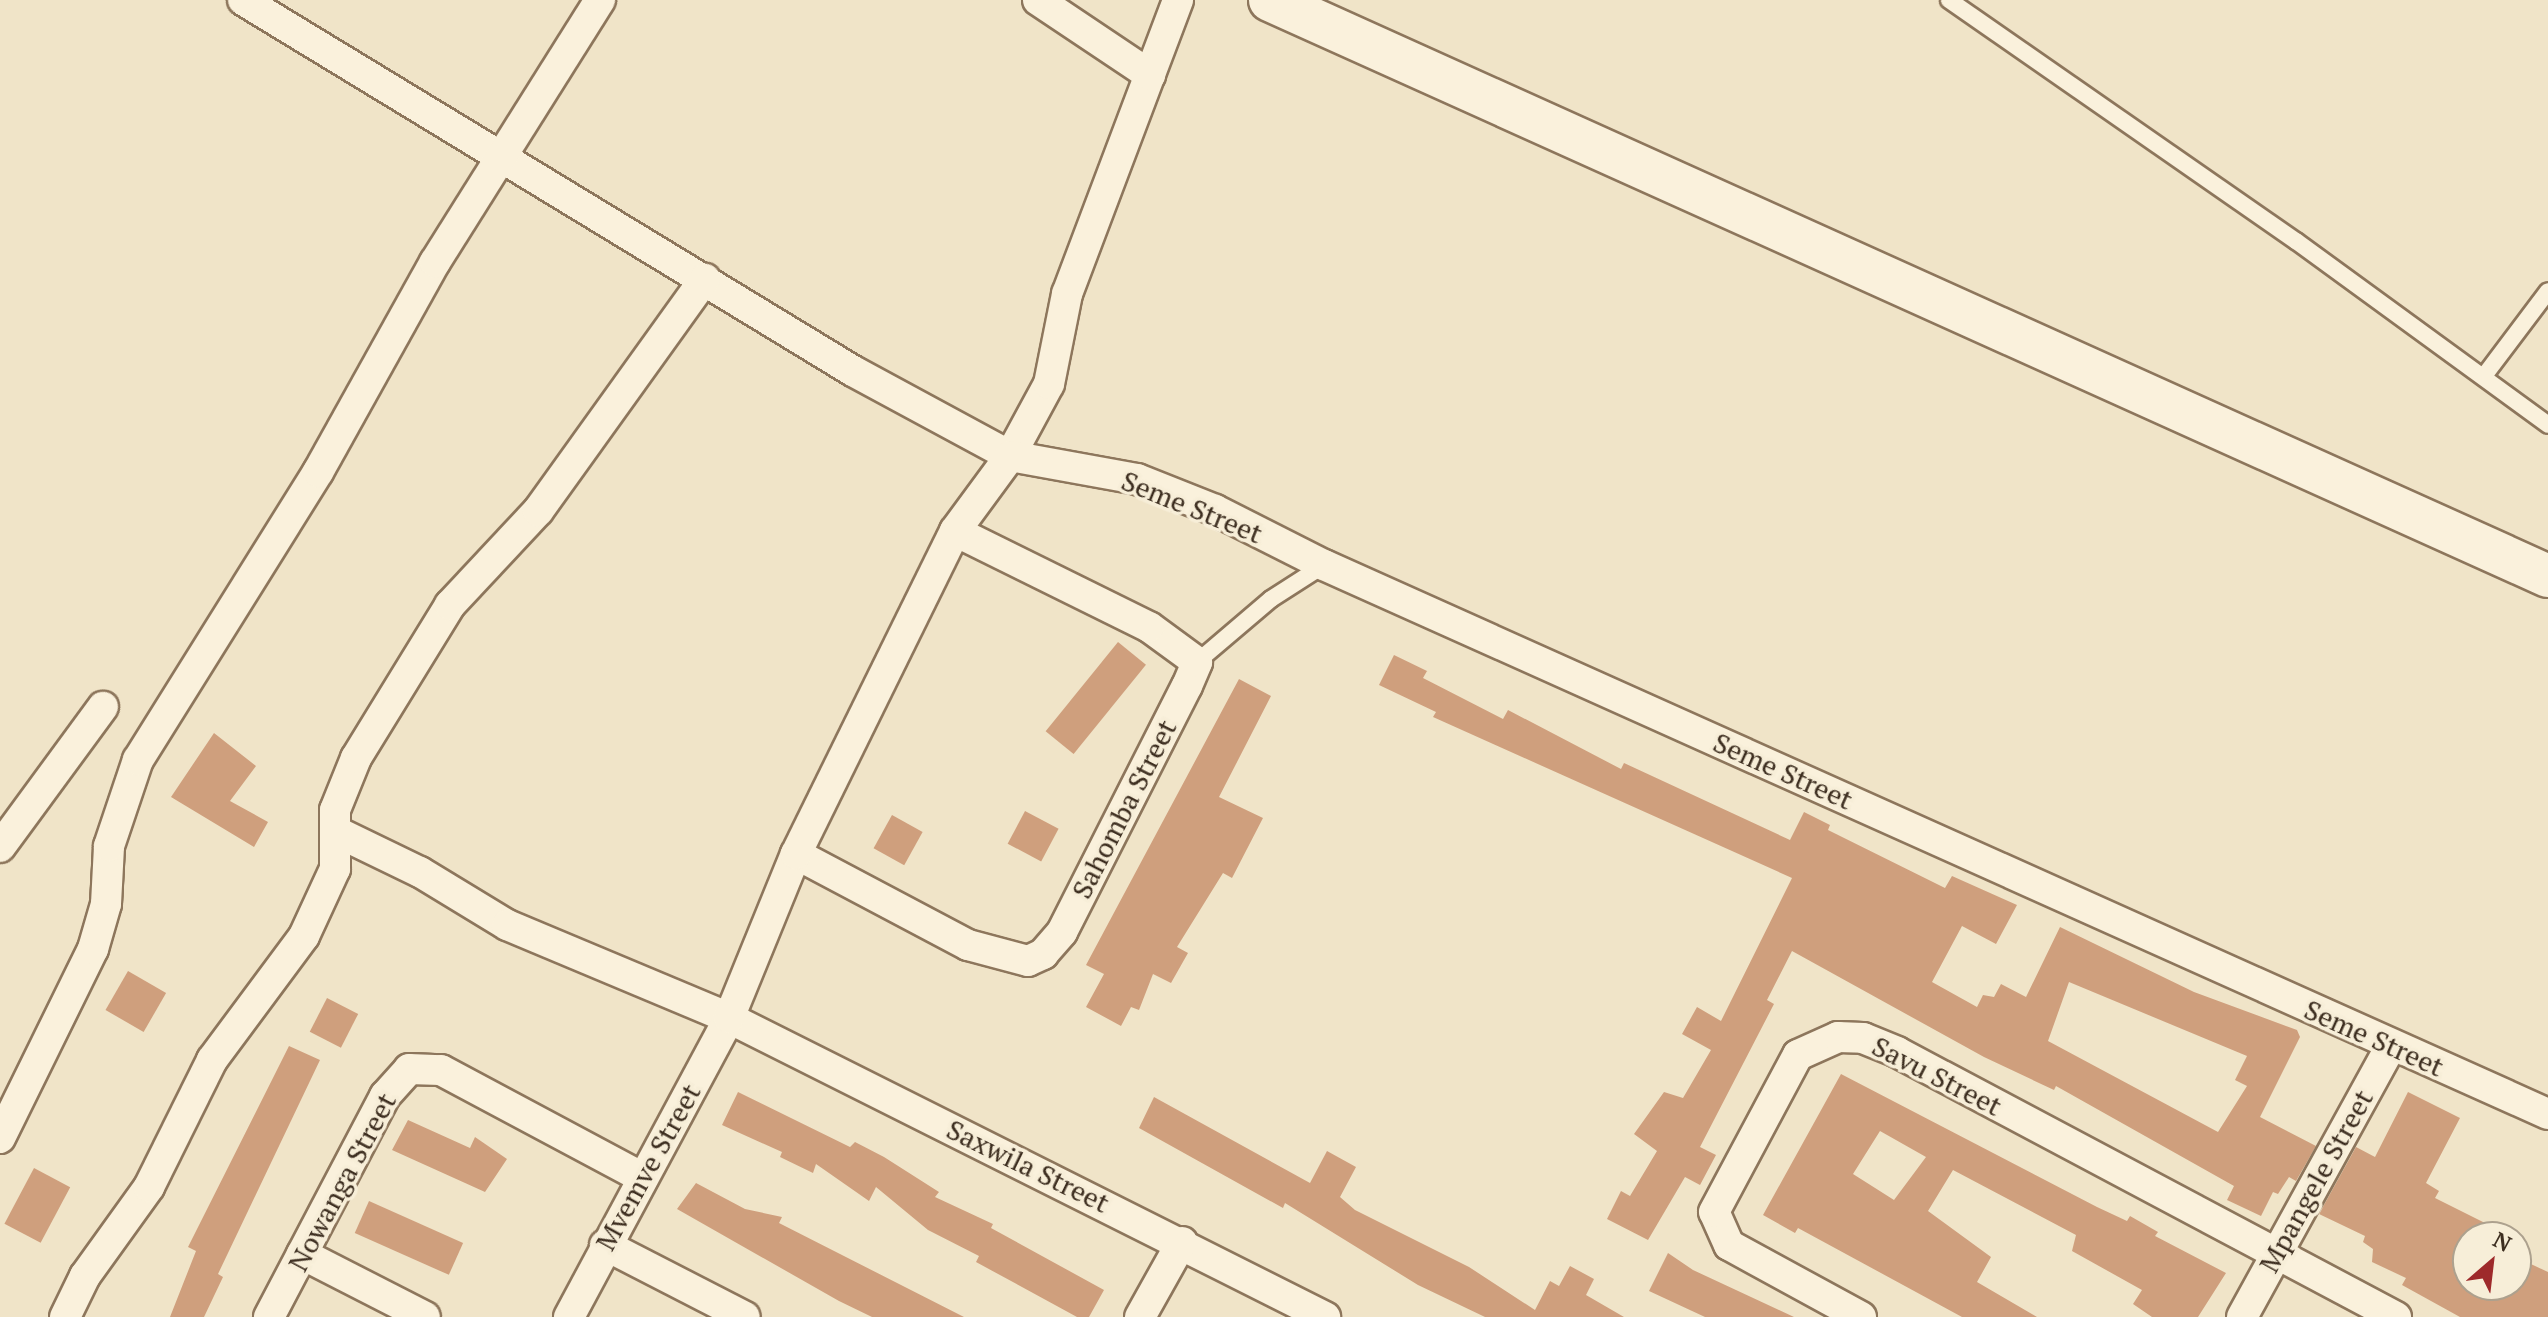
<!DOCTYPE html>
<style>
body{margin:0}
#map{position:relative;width:2548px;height:1317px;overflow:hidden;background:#f0e4c8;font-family:"PT Serif",serif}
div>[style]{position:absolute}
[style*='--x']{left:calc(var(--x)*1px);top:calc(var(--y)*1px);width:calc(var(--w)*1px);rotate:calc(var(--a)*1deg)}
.building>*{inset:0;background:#cf9f7d;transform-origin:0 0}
.roads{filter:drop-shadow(2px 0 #8d765c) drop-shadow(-2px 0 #8d765c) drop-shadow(0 2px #8d765c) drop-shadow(0 -2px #8d765c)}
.service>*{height:16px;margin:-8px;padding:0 8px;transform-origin:8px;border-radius:8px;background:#faf1dc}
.minor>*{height:30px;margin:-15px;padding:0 15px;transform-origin:15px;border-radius:15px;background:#faf1dc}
.secondary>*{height:42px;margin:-21px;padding:0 21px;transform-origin:21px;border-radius:21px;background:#faf1dc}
span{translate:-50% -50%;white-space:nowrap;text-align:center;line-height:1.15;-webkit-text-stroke:7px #f7eed8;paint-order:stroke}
.street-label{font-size:28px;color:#3d2e20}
.north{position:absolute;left:2452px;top:1221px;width:80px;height:80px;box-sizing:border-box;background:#f7eed8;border:2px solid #ada18e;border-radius:50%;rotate:28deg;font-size:22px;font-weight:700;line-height:32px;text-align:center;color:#3d2e20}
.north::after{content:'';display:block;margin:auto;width:28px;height:36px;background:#9e2a2b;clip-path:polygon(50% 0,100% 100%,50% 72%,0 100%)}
</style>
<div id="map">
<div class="building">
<div style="left:1118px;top:642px;width:36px;height:115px;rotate:39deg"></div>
<div style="clip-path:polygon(evenodd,1394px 655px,1427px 671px,1423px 678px,1503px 719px,1508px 710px,1621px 769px,1624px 763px,1790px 840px,1804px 812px,1830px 825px,1828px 830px,1945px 888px,1952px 876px,2017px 905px,1996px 944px,1962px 926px,1932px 982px,1977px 1007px,1983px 995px,1994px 997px,2001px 984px,2026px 997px,2060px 927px,2194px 992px,2297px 1030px,2300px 1037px,2260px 1117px,2316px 1146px,2296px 1181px,2289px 1177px,2278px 1194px,2273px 1192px,2261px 1216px,2227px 1200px,2234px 1186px,2056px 1086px,2054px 1090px,1984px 1057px,1792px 951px,1767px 1000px,1774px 1004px,1700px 1147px,1716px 1155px,1700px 1185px,1685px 1177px,1648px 1240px,1607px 1219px,1621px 1191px,1630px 1196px,1657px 1151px,1634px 1134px,1664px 1092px,1683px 1098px,1711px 1050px,1682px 1034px,1697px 1007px,1721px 1021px,1792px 878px,1433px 717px,1436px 712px,1379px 685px,1394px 655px,2069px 982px,2247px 1056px,2235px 1080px,2247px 1086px,2218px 1132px,2048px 1041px,2069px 982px)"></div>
<div style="clip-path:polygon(1239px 679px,1271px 696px,1219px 797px,1263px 818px,1232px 878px,1223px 873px,1177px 947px,1188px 953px,1171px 983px,1153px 974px,1139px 1010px,1131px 1007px,1121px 1026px,1086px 1007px,1104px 974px,1086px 965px)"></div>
<div style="clip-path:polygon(214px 733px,256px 766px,230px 801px,268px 822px,254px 847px,171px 797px)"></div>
<div style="left:1025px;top:811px;width:38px;height:37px;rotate:28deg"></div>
<div style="left:892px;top:815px;width:35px;height:38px;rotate:29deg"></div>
<div style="left:128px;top:971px;width:44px;height:45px;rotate:30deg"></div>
<div style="left:327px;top:998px;width:35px;height:38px;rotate:27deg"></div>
<div style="clip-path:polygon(289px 1046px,320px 1060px,218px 1274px,223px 1277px,204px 1317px,170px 1317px,196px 1251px,188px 1247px)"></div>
<div style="clip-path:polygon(evenodd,1841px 1074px,2097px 1207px,2127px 1221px,2130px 1216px,2158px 1232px,2155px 1236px,2226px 1273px,2198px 1317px,2152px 1317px,2133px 1304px,2142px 1290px,2072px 1251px,2076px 1235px,1953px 1170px,1928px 1211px,1991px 1257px,1977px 1282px,2037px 1317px,1962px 1317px,1798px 1228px,1795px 1233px,1763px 1215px,1841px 1074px,1880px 1131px,1926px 1157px,1894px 1200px,1853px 1174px,1880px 1131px)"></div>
<div style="clip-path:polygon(738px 1092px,850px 1147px,855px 1142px,884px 1157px,939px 1192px,935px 1197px,993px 1224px,991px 1228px,1104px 1290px,1089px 1317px,1077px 1317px,976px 1262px,979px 1256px,928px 1230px,876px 1187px,869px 1201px,816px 1164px,813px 1173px,780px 1157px,782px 1152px,722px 1125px)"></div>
<div style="clip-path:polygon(2408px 1092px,2460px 1118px,2426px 1183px,2439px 1191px,2435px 1198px,2509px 1235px,2468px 1237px,2468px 1285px,2516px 1285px,2516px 1257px,2548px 1272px,2548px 1317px,2460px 1317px,2402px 1285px,2406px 1278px,2372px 1262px,2373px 1249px,2363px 1242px,2365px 1236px,2319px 1214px,2356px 1147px,2375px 1157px)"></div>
<div style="clip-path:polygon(1154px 1097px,1310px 1183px,1327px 1151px,1356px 1167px,1340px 1197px,1355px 1210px,1469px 1267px,1535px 1310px,1550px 1281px,1559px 1286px,1570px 1266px,1594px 1279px,1586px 1295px,1624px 1317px,1485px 1317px,1418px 1285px,1285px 1203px,1283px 1208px,1139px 1128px)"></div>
<div style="clip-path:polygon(408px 1120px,470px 1148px,475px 1137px,507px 1159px,485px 1192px,392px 1150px)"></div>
<div style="left:34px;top:1168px;width:41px;height:63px;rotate:28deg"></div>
<div style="clip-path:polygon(696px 1183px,745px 1209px,782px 1217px,779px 1223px,964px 1317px,872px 1317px,839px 1301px,677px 1209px)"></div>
<div style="left:369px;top:1201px;width:103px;height:35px;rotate:24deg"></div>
<div style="clip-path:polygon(1668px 1253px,1693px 1270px,1794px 1317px,1705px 1317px,1649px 1291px)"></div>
</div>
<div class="roads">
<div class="service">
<div style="--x:1949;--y:0;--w:422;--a:34.8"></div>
<div style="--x:2296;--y:241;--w:312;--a:36.1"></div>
<div style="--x:2484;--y:376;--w:106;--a:-53"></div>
<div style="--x:1197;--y:662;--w:97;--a:-40.4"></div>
<div style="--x:1271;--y:599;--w:63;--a:-32.7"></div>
</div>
<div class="minor">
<div style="--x:243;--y:0;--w:714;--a:31.31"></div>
<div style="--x:853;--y:371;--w:179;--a:28.4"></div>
<div style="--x:1010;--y:456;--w:82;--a:-61.6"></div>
<div style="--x:1049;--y:384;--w:92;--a:-78.7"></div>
<div style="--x:1067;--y:294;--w:314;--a:-69.3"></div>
<div style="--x:1038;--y:0;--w:135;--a:33.8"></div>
<div style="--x:335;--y:831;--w:94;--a:25.8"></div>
<div style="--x:420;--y:872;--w:102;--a:31.3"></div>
<div style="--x:507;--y:925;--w:241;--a:22.7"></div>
<div style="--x:729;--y:1018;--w:667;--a:26.64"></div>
<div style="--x:0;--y:847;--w:174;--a:-53.7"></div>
<div style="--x:796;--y:854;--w:195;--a:27.9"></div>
<div style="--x:968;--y:945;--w:62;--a:14.9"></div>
<div style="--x:1028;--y:961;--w:17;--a:-25"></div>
<div style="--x:1043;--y:954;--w:29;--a:-49"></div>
<div style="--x:1062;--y:932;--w:276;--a:-63.1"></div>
<div style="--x:1187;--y:686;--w:26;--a:-67"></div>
<div style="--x:1197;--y:662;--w:59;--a:-143.9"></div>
<div style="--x:1149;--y:627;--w:216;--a:-153.7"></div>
<div style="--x:0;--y:1138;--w:211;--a:-63.8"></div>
<div style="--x:93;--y:949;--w:47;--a:-73.9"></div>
<div style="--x:106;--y:904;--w:58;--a:-87"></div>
<div style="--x:109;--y:846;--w:91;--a:-71.4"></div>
<div style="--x:138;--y:760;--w:340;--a:-58"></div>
<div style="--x:318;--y:472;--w:240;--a:-60.9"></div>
<div style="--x:435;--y:262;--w:310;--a:-57.8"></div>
<div style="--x:605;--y:1245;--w:157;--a:27.2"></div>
<div style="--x:302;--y:1254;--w:138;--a:27.1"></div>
<div style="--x:65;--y:1317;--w:46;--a:-64"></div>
<div style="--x:85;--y:1276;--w:110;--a:-54.3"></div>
<div style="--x:149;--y:1187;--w:142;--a:-63.6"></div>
<div style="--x:212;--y:1060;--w:154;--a:-53.4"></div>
<div style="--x:304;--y:936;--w:74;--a:-65.2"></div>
<div style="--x:335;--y:869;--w:59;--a:-90"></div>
<div style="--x:335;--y:810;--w:56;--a:-68"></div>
<div style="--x:356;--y:758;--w:180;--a:-58.4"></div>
<div style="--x:450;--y:605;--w:129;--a:-46.9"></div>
<div style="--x:538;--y:511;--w:286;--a:-54.3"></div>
<div style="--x:269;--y:1317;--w:250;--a:-62.3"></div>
<div style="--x:385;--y:1096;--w:36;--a:-48"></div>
<div style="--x:409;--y:1069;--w:32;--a:2"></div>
<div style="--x:441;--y:1070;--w:229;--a:28.1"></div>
<div style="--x:569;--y:1317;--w:339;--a:-61.8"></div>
<div style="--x:729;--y:1018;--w:177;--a:-67.8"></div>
<div style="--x:796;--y:854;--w:360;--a:-63.8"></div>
<div style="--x:955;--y:531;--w:93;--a:-53.7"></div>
<div style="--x:1010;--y:456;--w:129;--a:10.3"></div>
<div style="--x:1137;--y:479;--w:84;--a:21.7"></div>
<div style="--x:1215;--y:510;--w:122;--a:26.8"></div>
<div style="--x:1324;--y:565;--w:1341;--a:24.16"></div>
<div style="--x:1140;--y:1317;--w:86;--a:-60.8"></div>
<div style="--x:1861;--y:1317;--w:150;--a:-151.4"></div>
<div style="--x:1729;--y:1245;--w:36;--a:-114"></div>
<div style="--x:1714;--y:1212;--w:178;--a:-61.9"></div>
<div style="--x:1798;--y:1055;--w:44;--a:-24.2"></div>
<div style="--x:1838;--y:1037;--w:25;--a:2"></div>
<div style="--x:1863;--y:1038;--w:37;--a:22"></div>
<div style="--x:1897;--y:1052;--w:565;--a:27.97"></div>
<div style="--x:2242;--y:1317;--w:309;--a:-61.2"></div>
</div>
<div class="secondary">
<div style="--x:1270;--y:0;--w:1402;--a:24.26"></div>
</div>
</div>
<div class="street-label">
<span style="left:1192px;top:507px;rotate:22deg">Seme Street</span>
<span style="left:1783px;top:771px;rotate:24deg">Seme Street</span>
<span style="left:1124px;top:809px;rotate:-63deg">Sahomba Street</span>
<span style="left:2374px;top:1038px;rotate:24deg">Seme Street</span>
<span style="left:1937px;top:1076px;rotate:27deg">Savu Street</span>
<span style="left:1028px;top:1166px;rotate:26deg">Saxwila Street</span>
<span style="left:648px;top:1167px;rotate:-61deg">Mvemve Street</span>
<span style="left:2316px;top:1181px;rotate:-61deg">Mpangele Street</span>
<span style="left:342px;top:1182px;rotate:-62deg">Nowanga Street</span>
</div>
<div class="north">N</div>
</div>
